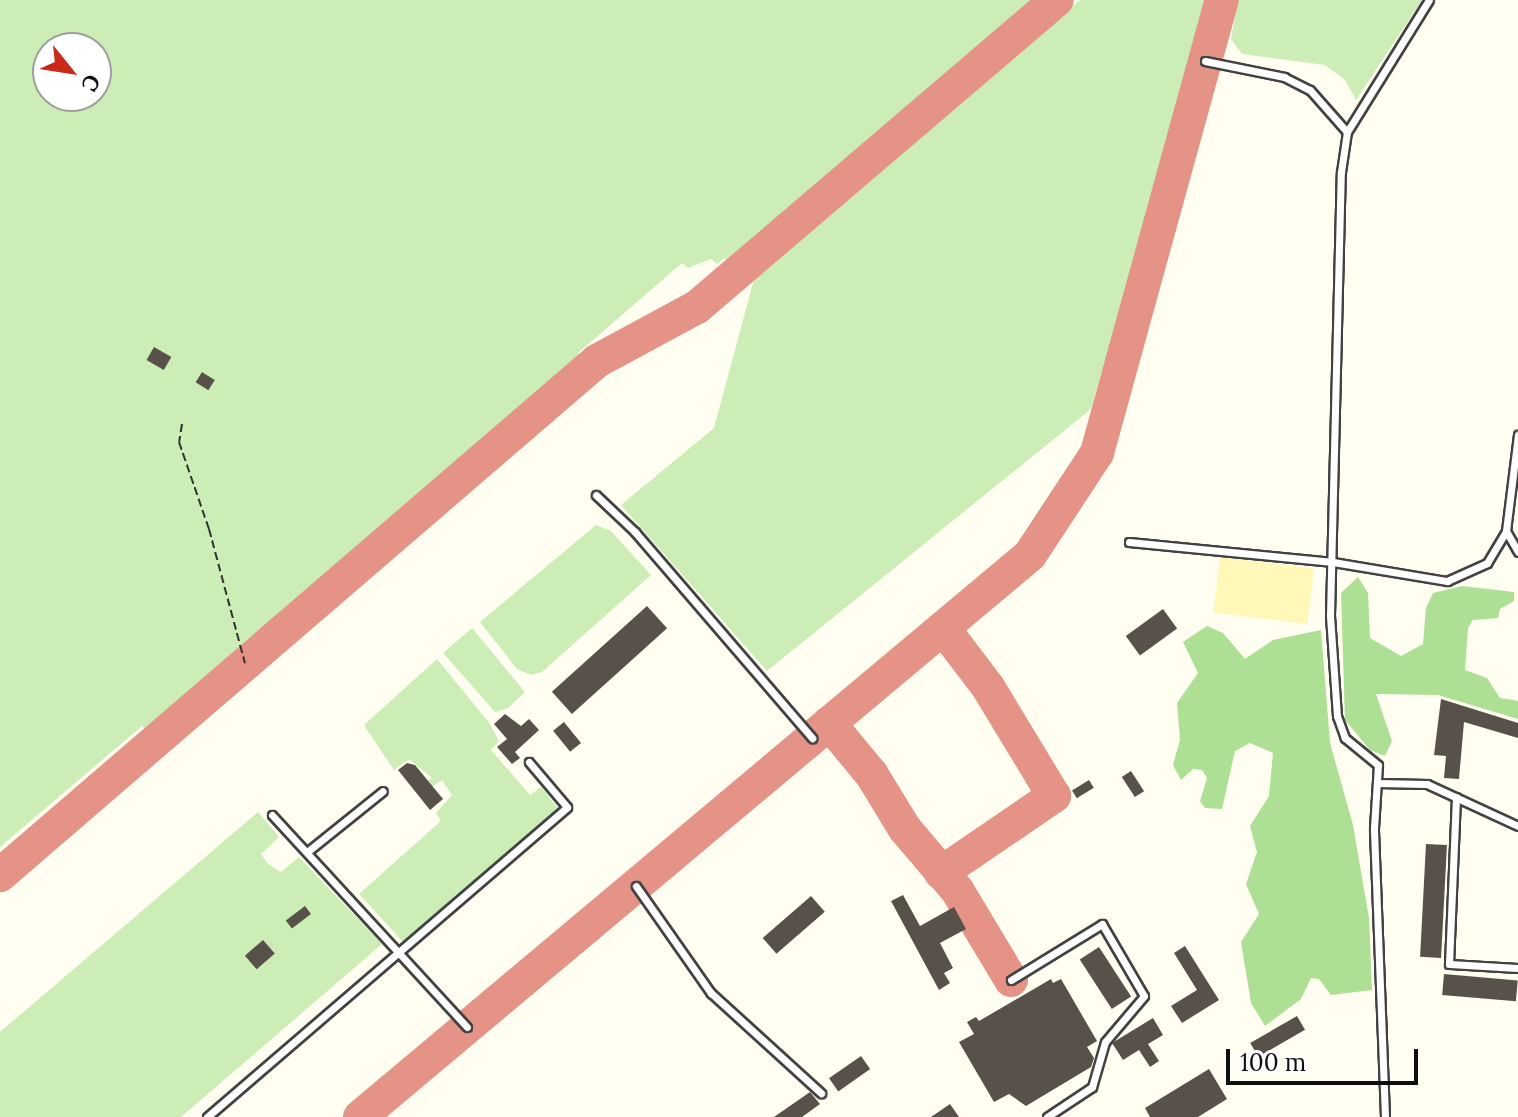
<!DOCTYPE html>
<meta charset="utf-8">
<style>
body{margin:0}
#map{position:relative;width:1518px;height:1117px;overflow:hidden;background:#fffef0;font-family:Lora,serif}
div>[style]{position:absolute}
[style*='--x']{left:calc(var(--x)*1px);top:calc(var(--y)*1px);width:calc(var(--w)*1px);rotate:calc(var(--a)*1deg)}
.green>*{inset:0;background:#ccedb6}
.forest>*{inset:0;background:#addf94}
.sand>*{inset:0;background:#fff8b8;transform-origin:0 0}
.taxiway>*{height:34px;margin:-17px;padding:0 17px;transform-origin:17px;border-radius:17px;background:#e49386}
.building>*{inset:0;background:#58514a;transform-origin:0 0}
.path>*{height:2px;margin-top:-1px;transform-origin:0;background:repeating-linear-gradient(90deg,#313131 0 8px,transparent 0 12px)}
.roads{filter:drop-shadow(2px 0 #424242) drop-shadow(-2px 0 #424242) drop-shadow(0 2px #424242) drop-shadow(0 -2px #424242)}
.lane>*{height:7px;margin:-3.5px;padding:0 3.5px;transform-origin:3.5px;border-radius:3.5px;background:#fff}
span{translate:-50% -50%;white-space:nowrap;text-align:center;line-height:1.15;-webkit-text-stroke:8px #fff;paint-order:stroke}
.north{position:absolute;left:32px;top:32px;width:80px;height:80px;box-sizing:border-box;background:#fff;border:2px solid #9f9f9f;border-radius:50%;rotate:120deg;font-size:22px;font-weight:700;line-height:32px;text-align:center;color:#0f0f0f}
.north::after{content:'';display:block;margin:auto;width:28px;height:36px;background:#ca281b;clip-path:polygon(50% 0,100% 100%,50% 72%,0 100%)}
.scale{position:absolute;left:1226px;top:1049px;width:192px;height:36px;box-sizing:border-box;border:4px solid #0f0f0f;border-top:0;padding-left:10px;font-size:24px;line-height:28px;white-space:nowrap;color:#0f0f0f;-webkit-text-stroke:6px #fff;paint-order:stroke}
</style>
<div id="map">
<div class="green">
<div style="clip-path:polygon(evenodd,0 0,1036px 0,729px 263px,725px 258px,717px 264px,711px 259px,688px 268px,682px 263px,578px 353px,584px 361px,148px 733px,142px 726px,0 847px,0 0,48px 48px,96px 48px,96px 96px,48px 96px,48px 48px)"></div>
<div style="clip-path:polygon(1080px 0,1209px 0,1091px 409px,767px 671px,621px 505px,714px 428px,754px 279px)"></div>
<div style="clip-path:polygon(1238px 0,1422px 0,1356px 100px,1345px 80px,1325px 65px,1242px 54px,1231px 39px)"></div>
<div style="clip-path:polygon(596px 525px,611px 531px,651px 575px,542px 672px,531px 675px,517px 669px,480px 622px)"></div>
<div style="clip-path:polygon(472px 628px,525px 692px,508px 708px,495px 712px,443px 653px)"></div>
<div style="clip-path:polygon(437px 659px,490px 724px,499px 741px,491px 750px,530px 795px,541px 787px,558px 808px,405px 944px,359px 894px,441px 821px,436px 813px,452px 795px,442px 780px,421px 794px,418px 789px,432px 778px,409px 759px,394px 770px,364px 725px)"></div>
<div style="clip-path:polygon(258px 812px,279px 837px,261px 854px,268px 864px,281px 872px,299px 857px,382px 944px,181px 1117px,0 1117px,0 1032px)"></div>
</div>
<div class="forest">
<div style="clip-path:polygon(1358px 577px,1368px 593px,1370px 638px,1401px 656px,1423px 644px,1426px 608px,1433px 593px,1462px 586px,1514px 592px,1514px 601px,1500px 609px,1498px 618px,1473px 620px,1468px 628px,1465px 670px,1487px 678px,1500px 698px,1518px 701px,1518px 719px,1438px 695px,1376px 694px,1392px 741px,1385px 756px,1370px 750px,1345px 720px,1341px 593px)"></div>
<div style="clip-path:polygon(1207px 626px,1223px 633px,1245px 659px,1273px 640px,1321px 630px,1330px 743px,1353px 825px,1369px 918px,1372px 990px,1331px 995px,1319px 979px,1311px 978px,1301px 999px,1265px 1026px,1251px 1003px,1241px 942px,1259px 914px,1246px 884px,1257px 852px,1250px 826px,1269px 796px,1273px 753px,1250px 743px,1235px 751px,1222px 809px,1205px 808px,1200px 801px,1207px 778px,1202px 770px,1193px 769px,1181px 780px,1173px 765px,1180px 740px,1177px 703px,1198px 673px,1183px 642px)"></div>
</div>
<div class="sand">
<div style="left:1220px;top:557px;width:95px;height:56px;rotate:7deg"></div>
</div>
<div class="taxiway">
<div style="--x:829;--y:723;--w:67;--a:50.4"></div>
<div style="--x:872;--y:775;--w:63;--a:58.6"></div>
<div style="--x:905;--y:829;--w:80;--a:49.6"></div>
<div style="--x:957;--y:890;--w:105;--a:59"></div>
<div style="--x:941;--y:873;--w:137;--a:-34.3"></div>
<div style="--x:1054;--y:796;--w:127;--a:-121.2"></div>
<div style="--x:988;--y:687;--w:74;--a:-127.3"></div>
<div style="--x:0;--y:875;--w:788;--a:-40.73"></div>
<div style="--x:597;--y:361;--w:114;--a:-28.4"></div>
<div style="--x:697;--y:307;--w:473;--a:-40.5"></div>
<div style="--x:360;--y:1117;--w:874;--a:-39.99"></div>
<div style="--x:1030;--y:555;--w:122;--a:-56.7"></div>
<div style="--x:1097;--y:453;--w:470;--a:-74.6"></div>
</div>
<div class="building">
<div style="left:154px;top:347px;width:20px;height:15px;rotate:30deg"></div>
<div style="left:202px;top:372px;width:15px;height:12px;rotate:32deg"></div>
<div style="left:647px;top:606px;width:30px;height:128px;rotate:48deg"></div>
<div style="left:1163px;top:609px;width:24px;height:46px;rotate:54deg"></div>
<div style="clip-path:polygon(1441px 699px,1518px 723px,1518px 738px,1464px 722px,1459px 779px,1444px 778px,1446px 756px,1434px 755px)"></div>
<div style="clip-path:polygon(505px 714px,521px 726px,529px 719px,539px 730px,515px 752px,520px 758px,512px 764px,497px 747px,507px 739px,494px 724px)"></div>
<div style="left:564px;top:722px;width:27px;height:14px;rotate:51deg"></div>
<div style="clip-path:polygon(407px 763px,415px 765px,443px 799px,430px 810px,398px 770px)"></div>
<div style="left:1131px;top:771px;width:24px;height:11px;rotate:57deg"></div>
<div style="left:1089px;top:780px;width:9px;height:20px;rotate:58deg"></div>
<div style="left:1426px;top:844px;width:21px;height:113px;rotate:3deg"></div>
<div style="clip-path:polygon(903px 895px,920px 926px,954px 907px,966px 929px,940px 943px,953px 968px,944px 973px,950px 983px,939px 990px,891px 901px)"></div>
<div style="left:811px;top:896px;width:21px;height:64px;rotate:49deg"></div>
<div style="left:305px;top:906px;width:10px;height:24px;rotate:53deg"></div>
<div style="left:263px;top:940px;width:18px;height:24px;rotate:49deg"></div>
<div style="clip-path:polygon(1185px 946px,1219px 1000px,1182px 1023px,1171px 1006px,1197px 990px,1174px 953px)"></div>
<div style="left:1099px;top:947px;width:59px;height:23px;rotate:57deg"></div>
<div style="left:1444px;top:974px;width:74px;height:21px;rotate:5deg"></div>
<div style="clip-path:polygon(1051px 979px,1053px 983px,1061px 979px,1097px 1041px,1087px 1047px,1094px 1058px,1091px 1067px,1026px 1106px,1009px 1094px,994px 1102px,959px 1042px,974px 1034px,967px 1022px,976px 1017px,979px 1021px)"></div>
<div style="left:1297px;top:1016px;width:16px;height:54px;rotate:60deg"></div>
<div style="clip-path:polygon(1153px 1018px,1163px 1035px,1148px 1044px,1159px 1061px,1150px 1067px,1139px 1050px,1123px 1060px,1112px 1043px)"></div>
<div style="left:861px;top:1056px;width:16px;height:39px;rotate:55deg"></div>
<div style="clip-path:polygon(1209px 1069px,1227px 1099px,1198px 1117px,1150px 1117px,1145px 1108px)"></div>
<div style="clip-path:polygon(810px 1092px,820px 1104px,802px 1117px,774px 1117px)"></div>
<div style="clip-path:polygon(950px 1104px,959px 1117px,931px 1117px)"></div>
</div>
<div class="path">
<div style="--x:182;--y:424;--w:18;--a:99"></div>
<div style="--x:179;--y:442;--w:92;--a:71"></div>
<div style="--x:209;--y:529;--w:139;--a:75"></div>
</div>
<div class="roads">
<div class="lane">
<div style="--x:1205;--y:61;--w:81;--a:11.4"></div>
<div style="--x:1284;--y:77;--w:29;--a:27"></div>
<div style="--x:1310;--y:90;--w:56;--a:48.6"></div>
<div style="--x:596;--y:495;--w:54;--a:43.5"></div>
<div style="--x:635;--y:532;--w:272;--a:49.3"></div>
<div style="--x:1506;--y:531;--w:24;--a:60"></div>
<div style="--x:1129;--y:542;--w:205;--a:5.6"></div>
<div style="--x:1333;--y:562;--w:116;--a:9.5"></div>
<div style="--x:1447;--y:581;--w:44;--a:-24.2"></div>
<div style="--x:1487;--y:563;--w:37;--a:-59"></div>
<div style="--x:1506;--y:531;--w:97;--a:-82.9"></div>
<div style="--x:1377;--y:783;--w:50;--a:1.1"></div>
<div style="--x:1427;--y:784;--w:100;--a:24.8"></div>
<div style="--x:1456;--y:797;--w:167;--a:92.4"></div>
<div style="--x:1449;--y:964;--w:69;--a:3.3"></div>
<div style="--x:272;--y:815;--w:288;--a:47.4"></div>
<div style="--x:307;--y:852;--w:97;--a:-38.8"></div>
<div style="--x:636;--y:886;--w:131;--a:55"></div>
<div style="--x:711;--y:993;--w:149;--a:42.3"></div>
<div style="--x:1011;--y:980;--w:107;--a:-31.6"></div>
<div style="--x:1102;--y:924;--w:83;--a:59.7"></div>
<div style="--x:1144;--y:996;--w:60;--a:130.3"></div>
<div style="--x:1105;--y:1042;--w:47;--a:106.1"></div>
<div style="--x:1092;--y:1087;--w:54;--a:146.3"></div>
<div style="--x:207;--y:1117;--w:475;--a:-40.7"></div>
<div style="--x:567;--y:807;--w:59;--a:-130.2"></div>
<div style="--x:1385;--y:1117;--w:289;--a:-92.2"></div>
<div style="--x:1374;--y:828;--w:63;--a:-86.4"></div>
<div style="--x:1378;--y:765;--w:43;--a:-140.7"></div>
<div style="--x:1345;--y:738;--w:23;--a:-110"></div>
<div style="--x:1337;--y:716;--w:101;--a:-94"></div>
<div style="--x:1330;--y:615;--w:443;--a:-88.6"></div>
<div style="--x:1341;--y:172;--w:40;--a:-81.5"></div>
<div style="--x:1347;--y:132;--w:155;--a:-58.2"></div>
</div>
</div>
<div class="north">С</div>
<div class="scale">100 m</div>
</div>
